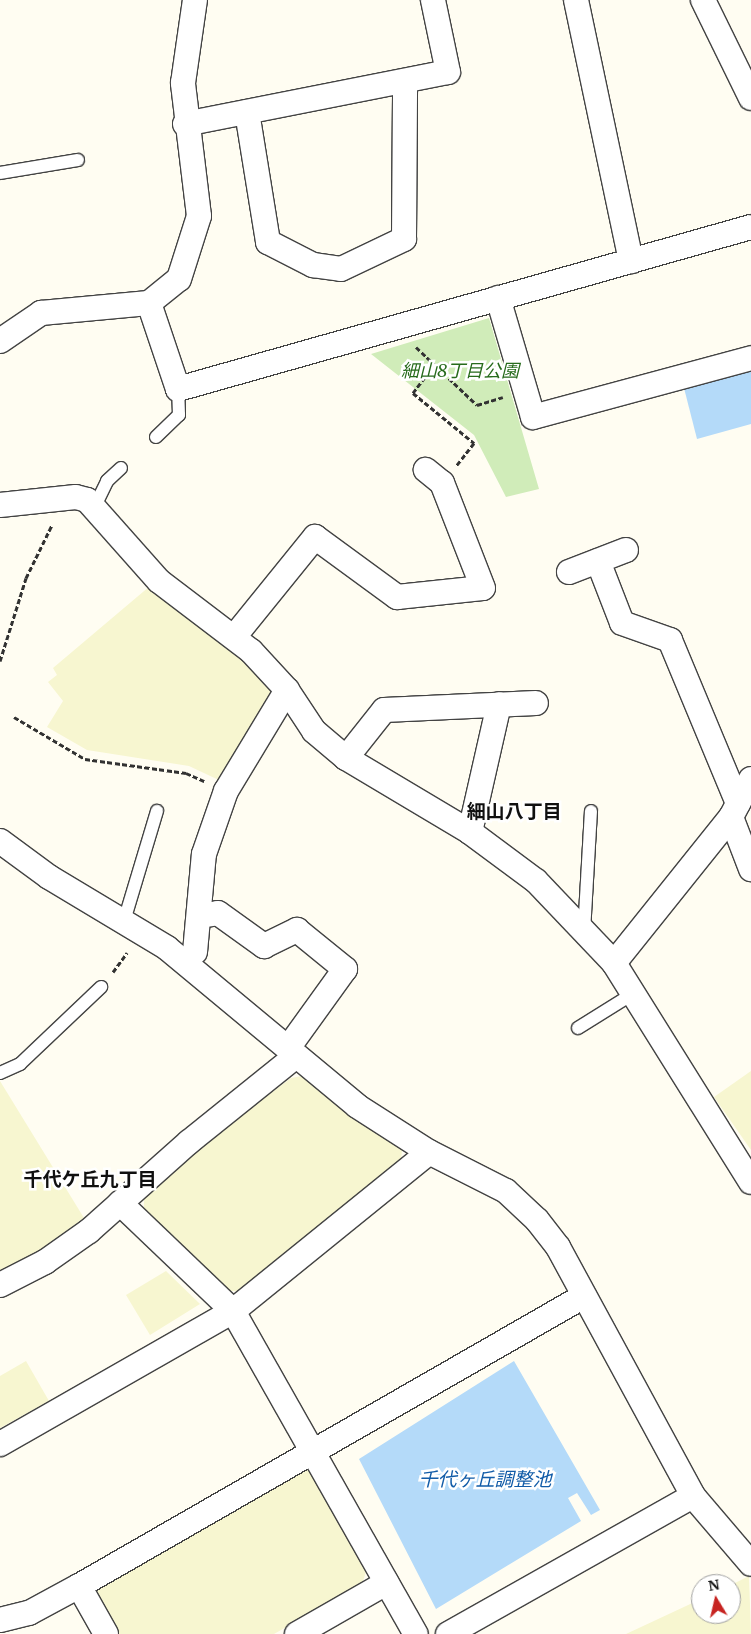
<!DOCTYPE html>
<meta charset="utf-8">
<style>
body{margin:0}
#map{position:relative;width:751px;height:1634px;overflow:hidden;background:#fffdf2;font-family:Merriweather,"Noto Sans JP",serif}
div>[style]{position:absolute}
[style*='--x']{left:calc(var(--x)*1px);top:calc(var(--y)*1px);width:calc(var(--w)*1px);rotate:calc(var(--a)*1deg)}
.farmland>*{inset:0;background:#f7f6d0}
.green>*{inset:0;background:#d0ecb9}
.water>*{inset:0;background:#b4daf9}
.path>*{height:3px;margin-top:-1.5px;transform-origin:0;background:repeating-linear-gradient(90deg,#323232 0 5px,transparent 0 7.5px)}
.roads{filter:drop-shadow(1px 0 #434343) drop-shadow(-1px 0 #434343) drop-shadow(0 1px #434343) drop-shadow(0 -1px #434343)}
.lane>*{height:12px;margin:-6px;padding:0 6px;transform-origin:6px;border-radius:6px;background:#fff}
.street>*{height:24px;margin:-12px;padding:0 12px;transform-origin:12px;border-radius:12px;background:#fff}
span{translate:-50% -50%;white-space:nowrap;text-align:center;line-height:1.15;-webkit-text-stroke:5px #fff;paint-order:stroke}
.park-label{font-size:18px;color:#276b1c;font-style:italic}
.neighbourhood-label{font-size:19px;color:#101010;font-weight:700}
.water-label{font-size:19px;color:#125ca8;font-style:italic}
.north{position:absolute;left:691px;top:1574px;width:50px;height:50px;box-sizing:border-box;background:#fff;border:1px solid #9f9f9f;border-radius:50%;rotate:351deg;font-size:14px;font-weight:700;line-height:20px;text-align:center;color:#101010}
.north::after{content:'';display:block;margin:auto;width:18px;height:22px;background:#c72421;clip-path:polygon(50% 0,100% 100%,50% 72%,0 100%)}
</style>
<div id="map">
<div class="farmland">
<div style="clip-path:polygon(150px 586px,232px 650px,274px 694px,223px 782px,189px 766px,87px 750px,47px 727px,63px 701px,48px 682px,57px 675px,53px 668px)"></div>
<div style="clip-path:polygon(751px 1071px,751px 1150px,714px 1097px)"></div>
<div style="clip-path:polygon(302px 1076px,402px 1150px,401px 1161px,240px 1291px,229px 1291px,144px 1209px,144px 1195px,247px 1111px,291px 1078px)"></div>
<div style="clip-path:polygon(0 1081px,84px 1218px,36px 1253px,0 1271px)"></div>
<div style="clip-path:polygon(166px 1271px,200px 1304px,150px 1335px,126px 1295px)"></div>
<div style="clip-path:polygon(26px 1361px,49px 1401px,0 1428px,0 1376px)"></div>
<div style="clip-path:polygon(297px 1467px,308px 1469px,366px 1572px,362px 1584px,274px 1634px,119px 1634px,96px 1593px,97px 1580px)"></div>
<div style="clip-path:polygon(749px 1576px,751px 1634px,626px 1634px,701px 1599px,701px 1614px,731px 1614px,731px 1585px)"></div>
</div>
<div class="green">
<div style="clip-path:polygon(489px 318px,539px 489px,506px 497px,474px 435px,371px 354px)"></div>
</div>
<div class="water">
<div style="clip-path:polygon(751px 370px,751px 424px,697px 439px,684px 388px)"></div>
<div style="clip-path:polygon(514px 1361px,600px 1510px,591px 1515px,577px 1493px,568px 1498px,581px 1521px,436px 1609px,359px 1459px)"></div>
</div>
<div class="path">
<div style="--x:416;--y:347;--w:84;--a:43.6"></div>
<div style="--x:477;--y:405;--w:27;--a:-17"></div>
<div style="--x:434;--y:365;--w:35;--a:127"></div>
<div style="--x:413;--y:393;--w:79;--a:39.3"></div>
<div style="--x:474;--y:443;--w:28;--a:128"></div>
<div style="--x:0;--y:661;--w:87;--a:-72.6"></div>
<div style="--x:26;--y:578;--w:59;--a:-63.9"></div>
<div style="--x:14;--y:717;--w:82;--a:30.6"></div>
<div style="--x:85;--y:759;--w:102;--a:7.9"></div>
<div style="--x:186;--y:773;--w:20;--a:24"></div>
<div style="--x:113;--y:972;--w:24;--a:-54"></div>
</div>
<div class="roads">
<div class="lane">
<div style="--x:0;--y:173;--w:79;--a:-9.5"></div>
<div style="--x:156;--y:437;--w:32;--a:-44"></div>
<div style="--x:179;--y:415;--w:26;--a:-92"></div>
<div style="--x:95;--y:506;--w:28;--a:-64"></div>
<div style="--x:107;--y:481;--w:19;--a:-43"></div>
<div style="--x:124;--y:921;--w:115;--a:-73.3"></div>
<div style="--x:584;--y:932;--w:121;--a:-86.7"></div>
<div style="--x:578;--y:1028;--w:66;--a:-32"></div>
<div style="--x:0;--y:1073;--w:22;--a:-24"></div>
<div style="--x:20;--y:1064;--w:112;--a:-43.5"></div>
</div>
<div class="street">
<div style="--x:576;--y:0;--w:267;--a:78.1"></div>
<div style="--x:703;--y:0;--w:109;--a:63.9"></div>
<div style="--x:247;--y:112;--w:132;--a:80.8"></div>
<div style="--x:268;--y:242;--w:51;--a:27.1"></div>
<div style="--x:313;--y:265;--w:28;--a:8"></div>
<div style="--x:341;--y:269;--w:70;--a:-25.5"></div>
<div style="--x:404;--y:239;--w:158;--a:-89.6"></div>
<div style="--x:185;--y:124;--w:268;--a:-11.2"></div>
<div style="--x:448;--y:72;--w:74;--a:-101.8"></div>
<div style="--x:498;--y:298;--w:124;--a:73.6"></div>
<div style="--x:533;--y:417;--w:226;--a:-15.1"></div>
<div style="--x:149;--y:303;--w:38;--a:-39"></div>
<div style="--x:179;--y:279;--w:66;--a:-72.4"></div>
<div style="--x:199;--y:216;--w:134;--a:-96.9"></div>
<div style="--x:183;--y:83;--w:84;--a:-81.8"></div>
<div style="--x:0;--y:341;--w:50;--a:-34.3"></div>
<div style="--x:41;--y:313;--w:108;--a:-5.3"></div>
<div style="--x:149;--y:303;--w:91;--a:71.4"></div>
<div style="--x:178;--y:389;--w:595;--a:-15.79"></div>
<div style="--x:0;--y:505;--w:76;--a:-6"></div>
<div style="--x:76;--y:497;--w:11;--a:15"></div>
<div style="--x:87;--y:500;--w:108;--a:48.4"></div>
<div style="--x:159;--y:581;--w:116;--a:37.3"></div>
<div style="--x:251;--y:651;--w:53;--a:47.3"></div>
<div style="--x:287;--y:690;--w:49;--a:56.6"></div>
<div style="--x:314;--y:731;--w:42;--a:40.2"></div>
<div style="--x:346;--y:758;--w:144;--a:30.8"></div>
<div style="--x:470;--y:832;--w:82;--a:36.6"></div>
<div style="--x:536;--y:881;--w:113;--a:46.4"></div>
<div style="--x:614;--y:963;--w:258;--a:58"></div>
<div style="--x:598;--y:561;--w:66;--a:68.8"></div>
<div style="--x:622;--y:623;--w:51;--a:19.5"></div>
<div style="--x:670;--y:640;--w:177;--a:67.4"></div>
<div style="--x:569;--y:572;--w:61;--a:-21.1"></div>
<div style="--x:234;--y:637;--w:129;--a:-51"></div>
<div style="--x:315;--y:537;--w:102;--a:36.2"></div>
<div style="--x:397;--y:597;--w:86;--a:-6"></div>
<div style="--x:483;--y:588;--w:113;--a:-111.3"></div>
<div style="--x:442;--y:483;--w:21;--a:-141"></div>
<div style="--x:346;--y:758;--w:61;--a:-51.6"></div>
<div style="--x:384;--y:710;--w:152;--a:-2.6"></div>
<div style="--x:731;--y:817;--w:56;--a:69"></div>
<div style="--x:470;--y:832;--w:131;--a:-77.2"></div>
<div style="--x:0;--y:841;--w:61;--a:36.3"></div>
<div style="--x:49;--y:877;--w:138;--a:31"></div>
<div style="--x:167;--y:948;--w:247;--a:39.7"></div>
<div style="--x:357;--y:1106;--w:85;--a:32.6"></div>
<div style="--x:429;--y:1152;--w:86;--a:26.9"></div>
<div style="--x:506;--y:1191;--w:42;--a:43.1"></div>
<div style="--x:537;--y:1220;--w:34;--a:52"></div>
<div style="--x:558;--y:1247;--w:283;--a:61.5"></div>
<div style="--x:693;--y:1496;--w:89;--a:49.5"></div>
<div style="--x:200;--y:916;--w:18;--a:-9"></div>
<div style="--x:218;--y:913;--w:57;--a:35.7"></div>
<div style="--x:264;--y:946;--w:37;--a:-26"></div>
<div style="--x:297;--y:930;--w:62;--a:39.1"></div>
<div style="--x:345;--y:969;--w:97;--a:125.8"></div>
<div style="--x:195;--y:952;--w:98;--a:-84.8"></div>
<div style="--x:204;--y:854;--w:67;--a:-70.8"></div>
<div style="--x:226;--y:791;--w:118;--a:-58.9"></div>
<div style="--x:614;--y:963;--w:187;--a:-51.3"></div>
<div style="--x:731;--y:817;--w:43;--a:-62.2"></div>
<div style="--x:120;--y:1203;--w:156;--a:43.7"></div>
<div style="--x:233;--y:1311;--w:371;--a:60.5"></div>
<div style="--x:0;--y:1285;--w:51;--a:-27.1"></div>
<div style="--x:45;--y:1262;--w:54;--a:-35.2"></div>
<div style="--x:89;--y:1231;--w:134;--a:-41.7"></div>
<div style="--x:189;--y:1142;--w:137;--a:-38.8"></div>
<div style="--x:0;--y:1444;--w:268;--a:-29.7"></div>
<div style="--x:233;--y:1311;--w:252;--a:-39"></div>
<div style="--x:79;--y:1586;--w:55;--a:60.6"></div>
<div style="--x:0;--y:1620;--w:30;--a:-14"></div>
<div style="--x:29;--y:1613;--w:57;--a:-28.4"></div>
<div style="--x:79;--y:1586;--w:582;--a:-29.87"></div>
<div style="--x:297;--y:1634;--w:103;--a:-29.8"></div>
<div style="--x:448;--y:1634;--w:281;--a:-29.4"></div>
</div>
</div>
<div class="park-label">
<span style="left:460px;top:371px">細山8丁目公園</span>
</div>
<div class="neighbourhood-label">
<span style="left:514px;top:812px">細山八丁目</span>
<span style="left:90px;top:1180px">千代ケ丘九丁目</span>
</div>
<div class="water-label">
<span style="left:485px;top:1480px">千代ヶ丘調整池</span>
</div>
<div class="north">N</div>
</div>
